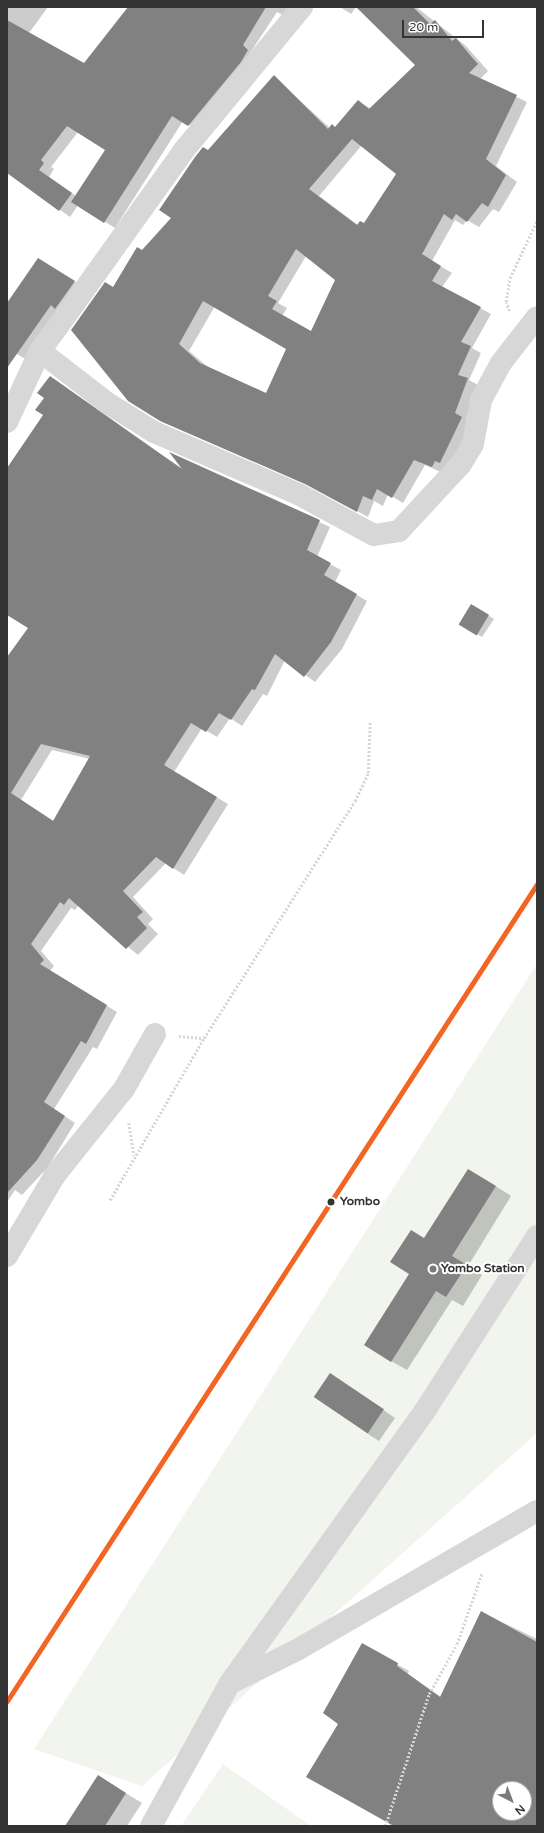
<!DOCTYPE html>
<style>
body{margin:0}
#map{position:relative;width:544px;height:1833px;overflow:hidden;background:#fff;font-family:"Varela Round",sans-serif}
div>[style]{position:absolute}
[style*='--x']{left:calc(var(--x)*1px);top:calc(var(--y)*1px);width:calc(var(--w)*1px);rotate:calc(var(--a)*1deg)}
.green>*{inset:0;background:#f1f5ed}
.shadow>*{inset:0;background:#0003}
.building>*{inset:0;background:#818181;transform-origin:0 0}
.path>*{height:2.5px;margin-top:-1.25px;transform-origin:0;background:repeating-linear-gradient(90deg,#d6d6d6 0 2px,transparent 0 4px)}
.minor>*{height:22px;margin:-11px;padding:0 11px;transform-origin:11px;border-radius:11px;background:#d7d7d7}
.rail-1>*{height:5px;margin:-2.5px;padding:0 2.5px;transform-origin:2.5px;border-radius:2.5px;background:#f26522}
.dots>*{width:11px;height:11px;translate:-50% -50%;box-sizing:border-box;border:2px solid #fff;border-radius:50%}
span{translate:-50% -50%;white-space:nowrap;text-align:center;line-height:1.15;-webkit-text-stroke:4px #fff;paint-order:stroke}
.stop-label{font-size:12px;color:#333;font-weight:700}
.left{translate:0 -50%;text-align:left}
.poi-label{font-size:12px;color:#333;font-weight:700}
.frame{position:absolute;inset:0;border:8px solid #333;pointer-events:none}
.north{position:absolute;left:492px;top:1781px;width:40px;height:40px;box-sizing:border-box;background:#fff;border:1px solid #adadad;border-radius:50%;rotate:138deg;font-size:11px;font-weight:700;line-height:16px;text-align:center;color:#333}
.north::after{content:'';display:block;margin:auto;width:14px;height:18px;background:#7a7a7a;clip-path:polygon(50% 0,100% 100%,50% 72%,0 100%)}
.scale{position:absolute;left:402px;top:20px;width:82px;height:18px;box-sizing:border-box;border:2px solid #333;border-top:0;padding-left:5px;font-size:12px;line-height:14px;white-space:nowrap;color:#333;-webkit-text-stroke:3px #fff;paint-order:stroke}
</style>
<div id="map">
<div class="green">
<div style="clip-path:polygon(537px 964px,537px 1433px,142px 1786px,34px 1749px)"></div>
<div style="clip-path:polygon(223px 1764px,311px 1826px,181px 1826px)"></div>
</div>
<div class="shadow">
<div style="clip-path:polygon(evenodd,7px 7px,48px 7px,29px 33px,84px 64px,129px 7px,290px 7px,284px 16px,277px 12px,199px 131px,183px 121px,115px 228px,78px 205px,70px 217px,7px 172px,7px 7px,78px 132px,106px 150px,76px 196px,49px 177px,54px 169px,51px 167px,78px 132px)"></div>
<div style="clip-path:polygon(340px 7px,356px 7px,351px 14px)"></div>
<div style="clip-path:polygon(evenodd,358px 7px,416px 7px,466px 46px,488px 71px,480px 79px,527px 102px,496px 166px,517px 182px,499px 212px,493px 209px,479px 227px,467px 220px,463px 225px,455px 220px,432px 261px,452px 273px,442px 287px,491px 314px,472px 348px,481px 353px,469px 380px,478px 385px,466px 420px,472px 424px,451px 469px,443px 473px,425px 465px,403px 503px,388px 494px,383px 506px,374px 501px,368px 517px,317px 489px,160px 420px,113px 288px,173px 218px,208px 151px,276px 79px,330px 128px,336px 127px,358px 101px,370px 108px,416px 65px,358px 7px,362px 145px,398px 174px,364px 225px,358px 225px,319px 196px,362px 145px,358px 7px,306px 256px,336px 280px,312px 333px,282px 316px,287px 308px,278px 303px,306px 256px,358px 7px,215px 306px,288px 349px,266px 394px,208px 367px,189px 351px,215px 306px)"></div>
<div style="clip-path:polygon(38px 260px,85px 288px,27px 360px,17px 354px,7px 361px,7px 303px)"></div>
<div style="clip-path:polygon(evenodd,145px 444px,183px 469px,172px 455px,330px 527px,317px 557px,341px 570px,335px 582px,367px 601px,342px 649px,315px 682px,285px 660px,267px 696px,263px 694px,242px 726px,230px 718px,217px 737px,202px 728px,174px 772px,228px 804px,184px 875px,166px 863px,133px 897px,153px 919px,148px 924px,158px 934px,138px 955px,78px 906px,75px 910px,71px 908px,41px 951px,54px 966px,50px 971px,117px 1012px,97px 1049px,93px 1047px,54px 1109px,75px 1123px,48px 1167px,22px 1195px,15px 1190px,7px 1202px,7px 659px,29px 628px,7px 614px,7px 470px,145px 444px,52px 750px,90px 759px,54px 821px,21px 800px,52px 750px)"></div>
<div style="clip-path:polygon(477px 608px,494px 619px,482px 637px,459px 624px)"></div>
<div style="clip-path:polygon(484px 1179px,511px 1196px,468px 1266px,482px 1275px,463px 1306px,452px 1300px,407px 1370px,391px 1361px,410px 1273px,425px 1239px)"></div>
<div style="clip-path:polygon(341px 1381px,395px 1418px,379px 1441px,368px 1434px)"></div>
<div style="clip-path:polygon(evenodd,481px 1612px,537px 1639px,537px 1826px,393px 1826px,308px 1776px,340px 1723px,363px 1645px,409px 1671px,408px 1674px,441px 1697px,481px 1612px,500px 1789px,524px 1789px,524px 1813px,500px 1813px,500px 1789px)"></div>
<div style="clip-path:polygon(98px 1776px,142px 1803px,127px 1826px,66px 1826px)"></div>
</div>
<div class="building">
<div style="clip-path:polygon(128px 7px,266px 7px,243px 45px,248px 50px,241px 62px,188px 126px,172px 116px,104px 223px,71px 202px,105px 150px,67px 126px,41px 160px,44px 163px,39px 170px,72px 193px,59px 211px,7px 173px,7px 20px,84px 63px)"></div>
<div style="clip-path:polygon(evenodd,356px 7px,413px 7px,430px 24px,435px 20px,452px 41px,456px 38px,470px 55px,478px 64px,469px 73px,517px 95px,486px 159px,506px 175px,488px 207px,482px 203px,467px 222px,456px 214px,452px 220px,444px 214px,422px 254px,441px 266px,432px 281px,481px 307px,461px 342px,471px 346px,458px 375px,468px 378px,455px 413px,462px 417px,440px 463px,435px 461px,432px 467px,414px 460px,392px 498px,377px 489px,372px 500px,363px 496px,357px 512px,305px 484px,160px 421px,128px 401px,71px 330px,105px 282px,113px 287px,137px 247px,142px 250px,171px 218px,159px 210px,195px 157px,203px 147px,208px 150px,274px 75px,328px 129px,332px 124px,335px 127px,358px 100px,369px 109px,415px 65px,356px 7px,352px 139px,396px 174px,364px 223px,360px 221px,357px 225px,309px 189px,352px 139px,356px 7px,296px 249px,335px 280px,311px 331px,272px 309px,277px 301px,268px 296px,296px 249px,356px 7px,203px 301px,286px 349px,266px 393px,200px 363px,179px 344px,203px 301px)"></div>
<div style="clip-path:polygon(38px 258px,75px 281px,55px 309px,51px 305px,7px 368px,7px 303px)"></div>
<div style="clip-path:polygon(evenodd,50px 376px,182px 469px,169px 452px,320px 520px,307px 550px,331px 563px,324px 575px,357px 594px,331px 642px,304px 677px,275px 654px,255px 690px,252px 689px,231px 720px,219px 713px,206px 732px,191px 723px,164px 765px,217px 797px,173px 869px,156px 857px,123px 891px,143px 912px,137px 917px,147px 928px,126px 949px,69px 898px,64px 905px,60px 902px,31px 944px,44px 960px,40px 964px,107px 1005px,86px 1044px,81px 1041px,44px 1102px,65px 1116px,37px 1160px,7px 1193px,7px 657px,28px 628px,7px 615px,7px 468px,43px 415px,35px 410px,44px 398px,37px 393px,50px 376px,41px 744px,90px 756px,53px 821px,11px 793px,41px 744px)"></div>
<div style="left:471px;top:604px;width:21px;height:24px;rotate:31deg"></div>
<div style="clip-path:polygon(468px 1169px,496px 1186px,452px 1256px,467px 1265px,446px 1297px,436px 1291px,391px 1362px,364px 1345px,409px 1274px,390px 1262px,411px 1230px,424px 1238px)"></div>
<div style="left:330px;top:1373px;width:65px;height:29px;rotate:34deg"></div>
<div style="clip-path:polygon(evenodd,481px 1611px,537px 1642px,537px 1826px,394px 1826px,306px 1777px,338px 1724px,323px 1713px,362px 1643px,398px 1663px,397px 1666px,440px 1697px,481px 1611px,500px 1789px,524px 1789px,524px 1813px,500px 1813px,500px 1789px)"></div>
<div style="clip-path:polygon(98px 1775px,126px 1793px,105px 1826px,65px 1826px)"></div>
</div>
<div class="path">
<div style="--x:509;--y:311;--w:9;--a:-108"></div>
<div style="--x:506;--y:302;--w:24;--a:-81"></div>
<div style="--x:510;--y:278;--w:64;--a:-65"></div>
<div style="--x:179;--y:1036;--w:25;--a:5"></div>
<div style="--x:129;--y:1123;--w:33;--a:81"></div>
<div style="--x:110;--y:1200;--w:187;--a:-59.9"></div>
<div style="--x:204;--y:1038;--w:281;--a:-57.5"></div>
<div style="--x:355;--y:801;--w:31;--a:-65"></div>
<div style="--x:368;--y:773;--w:52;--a:-87.8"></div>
<div style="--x:385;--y:1826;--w:139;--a:-71.6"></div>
<div style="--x:429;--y:1694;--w:57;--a:-60.8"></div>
<div style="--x:457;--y:1644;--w:75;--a:-70.6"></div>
</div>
<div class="minor">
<div style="--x:40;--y:351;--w:83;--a:37.7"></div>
<div style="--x:106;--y:402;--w:57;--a:32"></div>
<div style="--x:154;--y:432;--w:159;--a:23.3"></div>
<div style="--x:300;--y:495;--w:84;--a:28.4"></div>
<div style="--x:374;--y:535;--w:25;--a:-9"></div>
<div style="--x:399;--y:531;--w:91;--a:-47.2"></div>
<div style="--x:461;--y:464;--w:23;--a:-59"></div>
<div style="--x:473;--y:444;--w:45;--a:-79.7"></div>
<div style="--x:481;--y:400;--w:42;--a:-61.6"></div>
<div style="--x:501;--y:363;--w:58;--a:-52"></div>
<div style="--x:7;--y:422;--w:78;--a:-65.1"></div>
<div style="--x:40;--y:351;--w:58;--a:-54.1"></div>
<div style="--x:74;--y:304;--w:191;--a:-54.4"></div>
<div style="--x:185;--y:149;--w:184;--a:-50.5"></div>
<div style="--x:7;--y:1256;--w:94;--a:-59.3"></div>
<div style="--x:55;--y:1175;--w:110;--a:-51.3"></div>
<div style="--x:124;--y:1089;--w:63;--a:-60.6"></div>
<div style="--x:233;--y:1682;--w:72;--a:-26.6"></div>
<div style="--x:297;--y:1650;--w:277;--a:-30.1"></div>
<div style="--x:151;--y:1826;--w:163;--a:-61.1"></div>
<div style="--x:230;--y:1683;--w:337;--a:-54.4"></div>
<div style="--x:426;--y:1409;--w:206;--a:-57.3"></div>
</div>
<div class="rail-1">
<div style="--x:7;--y:1701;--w:974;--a:-57.03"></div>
</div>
<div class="dots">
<div style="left:331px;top:1202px;background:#333"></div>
<div style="left:433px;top:1269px;background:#7a7a7a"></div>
</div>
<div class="stop-label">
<span class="left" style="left:340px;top:1202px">Yombo</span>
</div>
<div class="poi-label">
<span class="left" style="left:441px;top:1269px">Yombo Station</span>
</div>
<div class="frame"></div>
<div class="north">N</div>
<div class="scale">20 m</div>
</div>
